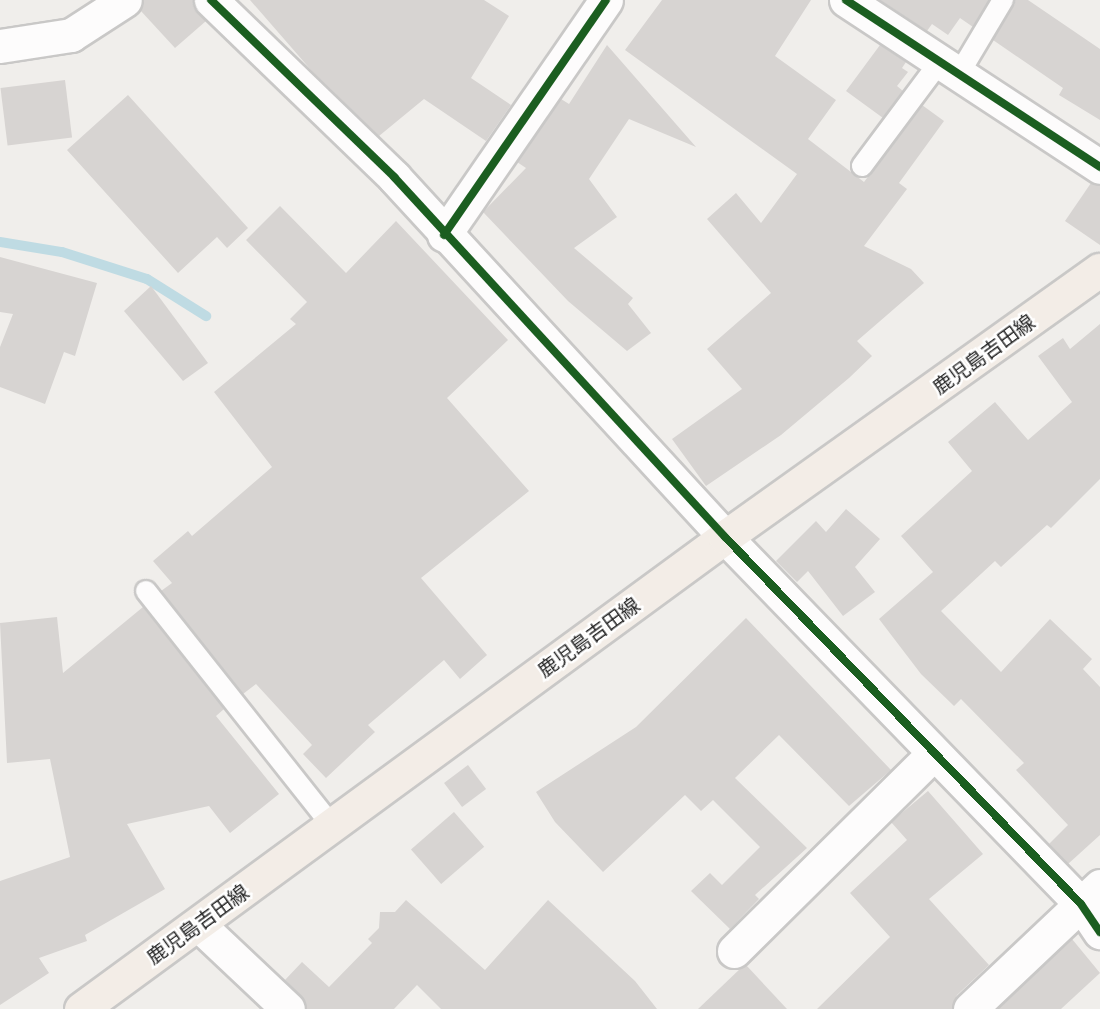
<!DOCTYPE html>
<meta charset="utf-8">
<style>
body{margin:0}
#map{position:relative;width:1100px;height:1009px;overflow:hidden;background:#f0eeeb;font-family:Inter,"Noto Sans JP",sans-serif}
div>[style]{position:absolute}
[style*='--x']{left:calc(var(--x)*1px);top:calc(var(--y)*1px);width:calc(var(--w)*1px);rotate:calc(var(--a)*1deg)}
.stream>*{height:10px;margin:-5px;padding:0 5px;transform-origin:5px;border-radius:5px;background:#bfdbe3}
.building>*{inset:0;background:#d7d4d2;transform-origin:0 0}
.roads{filter:drop-shadow(2px 0 #c9c8c7) drop-shadow(-2px 0 #c9c8c7) drop-shadow(0 2px #c9c8c7) drop-shadow(0 -2px #c9c8c7)}
.service>*{height:20px;margin:-10px;padding:0 10px;transform-origin:10px;border-radius:10px;background:#fdfcfc}
.minor>*{height:33px;margin:-16.5px;padding:0 16.5px;transform-origin:16.5px;border-radius:16.5px;background:#fdfcfc}
.primary>*{height:33px;margin:-16.5px;padding:0 16.5px;transform-origin:16.5px;border-radius:16.5px;background:#f3ede7}
.cycleway>*{height:8px;margin:-4px;padding:0 4px;transform-origin:4px;border-radius:4px;background:#1b5e20}
span{translate:-50% -50%;white-space:nowrap;text-align:center;line-height:1.15;-webkit-text-stroke:5px #fff;paint-order:stroke}
.street-label{font-size:20px;color:#222}
</style>
<div id="map">
<div class="stream">
<div style="--x:0;--y:242;--w:63;--a:9.2"></div>
<div style="--x:62;--y:252;--w:89;--a:17.6"></div>
<div style="--x:147;--y:279;--w:70;--a:32.1"></div>
</div>
<div class="building">
<div style="clip-path:polygon(144px 0,193px 0,206px 21px,175px 48px,140px 10px)"></div>
<div style="clip-path:polygon(250px 0,484px 0,509px 16px,471px 78px,511px 105px,486px 141px,424px 99px,379px 136px,311px 70px)"></div>
<div style="clip-path:polygon(662px 0,811px 0,775px 56px,836px 100px,808px 139px,864px 182px,922px 105px,944px 121px,899px 183px,907px 189px,864px 246px,911px 269px,924px 283px,857px 341px,872px 356px,849px 378px,781px 435px,706px 486px,672px 439px,742px 389px,707px 349px,771px 293px,707px 219px,736px 193px,761px 223px,797px 174px,625px 50px)"></div>
<div style="clip-path:polygon(880px 0,989px 0,973px 27px,960px 18px,948px 35px,932px 24px,927px 31px)"></div>
<div style="clip-path:polygon(1015px 0,1028px 0,1100px 49px,1100px 120px,1059px 95px,1063px 88px,993px 40px)"></div>
<div style="clip-path:polygon(607px 45px,696px 147px,629px 119px,589px 179px,617px 217px,574px 248px,633px 298px,628px 304px,651px 333px,627px 351px,568px 301px,483px 212px,526px 168px,517px 162px,561px 99px,569px 104px)"></div>
<div style="clip-path:polygon(880px 45px,906px 62px,902px 68px,908px 72px,897px 86px,903px 91px,883px 118px,846px 91px)"></div>
<div style="left:65px;top:80px;width:58px;height:65px;rotate:83deg"></div>
<div style="clip-path:polygon(128px 95px,248px 228px,227px 248px,217px 237px,178px 273px,67px 150px)"></div>
<div style="clip-path:polygon(1091px 183px,1100px 186px,1100px 245px,1065px 221px)"></div>
<div style="clip-path:polygon(280px 206px,346px 273px,396px 221px,508px 340px,447px 398px,529px 491px,421px 578px,487px 655px,460px 679px,444px 660px,368px 725px,375px 732px,326px 778px,303px 754px,312px 745px,256px 684px,243px 694px,161px 591px,172px 583px,153px 561px,188px 531px,192px 536px,272px 467px,214px 392px,296px 324px,290px 319px,307px 302px,246px 240px)"></div>
<div style="clip-path:polygon(0 257px,97px 283px,75px 356px,64px 352px,45px 404px,0 387px,0 347px,13px 314px,0 312px)"></div>
<div style="clip-path:polygon(151px 286px,208px 363px,183px 381px,124px 311px)"></div>
<div style="clip-path:polygon(1100px 324px,1100px 479px,1051px 528px,1047px 525px,1001px 567px,995px 561px,941px 611px,1001px 672px,1050px 619px,1092px 659px,1083px 669px,1100px 687px,1100px 835px,1068px 864px,1049px 844px,1068px 825px,1016px 770px,1024px 763px,961px 699px,954px 706px,921px 674px,879px 619px,933px 572px,901px 536px,972px 471px,948px 442px,995px 402px,1028px 440px,1072px 402px,1038px 356px,1063px 338px,1070px 349px)"></div>
<div style="clip-path:polygon(846px 509px,880px 539px,855px 567px,875px 592px,843px 616px,808px 571px,797px 582px,776px 561px,816px 521px,826px 532px)"></div>
<div style="clip-path:polygon(143px 607px,224px 709px,216px 716px,279px 794px,230px 833px,209px 806px,127px 824px,165px 889px,85px 935px,87px 941px,39px 958px,49px 973px,0 1005px,0 881px,70px 857px,50px 759px,7px 763px,0 623px,57px 617px,63px 673px)"></div>
<div style="clip-path:polygon(746px 618px,891px 770px,849px 806px,779px 735px,735px 778px,807px 848px,755px 895px,759px 899px,730px 929px,691px 891px,710px 873px,722px 885px,760px 847px,713px 800px,701px 811px,685px 795px,603px 872px,555px 822px,536px 792px,636px 727px)"></div>
<div style="left:468px;top:765px;width:30px;height:30px;rotate:53deg"></div>
<div style="clip-path:polygon(928px 791px,983px 854px,929px 899px,989px 965px,957px 995px,952px 1009px,817px 1009px,890px 937px,850px 893px,907px 840px,891px 822px)"></div>
<div style="left:454px;top:812px;width:46px;height:57px;rotate:49deg"></div>
<div style="clip-path:polygon(406px 900px,485px 970px,548px 900px,635px 981px,657px 1009px,441px 1009px,417px 985px,394px 1009px,306px 1009px,301px 996px,285px 980px,302px 962px,329px 987px,372px 943px,368px 939px,379px 928px,380px 912px,395px 912px)"></div>
<div style="clip-path:polygon(1072px 939px,1100px 973px,1061px 1009px,997px 1009px)"></div>
<div style="clip-path:polygon(746px 965px,787px 1009px,698px 1009px,742px 967px)"></div>
</div>
<div class="roads">
<div class="service">
<div style="--x:960;--y:72;--w:84;--a:-59.2"></div>
<div style="--x:862;--y:166;--w:132;--a:-53.3"></div>
<div style="--x:146;--y:591;--w:301;--a:51.6"></div>
</div>
<div class="minor">
<div style="--x:211;--y:0;--w:255;--a:44"></div>
<div style="--x:394;--y:177;--w:489;--a:47.4"></div>
<div style="--x:725;--y:537;--w:511;--a:45.87"></div>
<div style="--x:1081;--y:904;--w:34;--a:56"></div>
<div style="--x:846;--y:0;--w:304;--a:33.3"></div>
<div style="--x:0;--y:46;--w:72;--a:-8.8"></div>
<div style="--x:71;--y:35;--w:64;--a:-32.9"></div>
<div style="--x:444;--y:235;--w:285;--a:-55.4"></div>
<div style="--x:199;--y:925;--w:122;--a:43.3"></div>
<div style="--x:734;--y:951;--w:279;--a:-44.7"></div>
<div style="--x:970;--y:1009;--w:179;--a:-43.4"></div>
</div>
<div class="primary">
<div style="--x:81;--y:1009;--w:798;--a:-36.24"></div>
<div style="--x:725;--y:537;--w:460;--a:-35.5"></div>
</div>
</div>
<div class="cycleway">
<div style="--x:211;--y:0;--w:255;--a:44"></div>
<div style="--x:394;--y:177;--w:489;--a:47.4"></div>
<div style="--x:725;--y:537;--w:511;--a:45.87"></div>
<div style="--x:1081;--y:904;--w:34;--a:56"></div>
<div style="--x:846;--y:0;--w:304;--a:33.3"></div>
<div style="--x:444;--y:235;--w:285;--a:-55.4"></div>
</div>
<div class="street-label">
<span style="left:984px;top:355px;rotate:-36deg">鹿児島吉田線</span>
<span style="left:589px;top:638px;rotate:-36deg">鹿児島吉田線</span>
<span style="left:198px;top:925px;rotate:-36deg">鹿児島吉田線</span>
</div>
</div>
